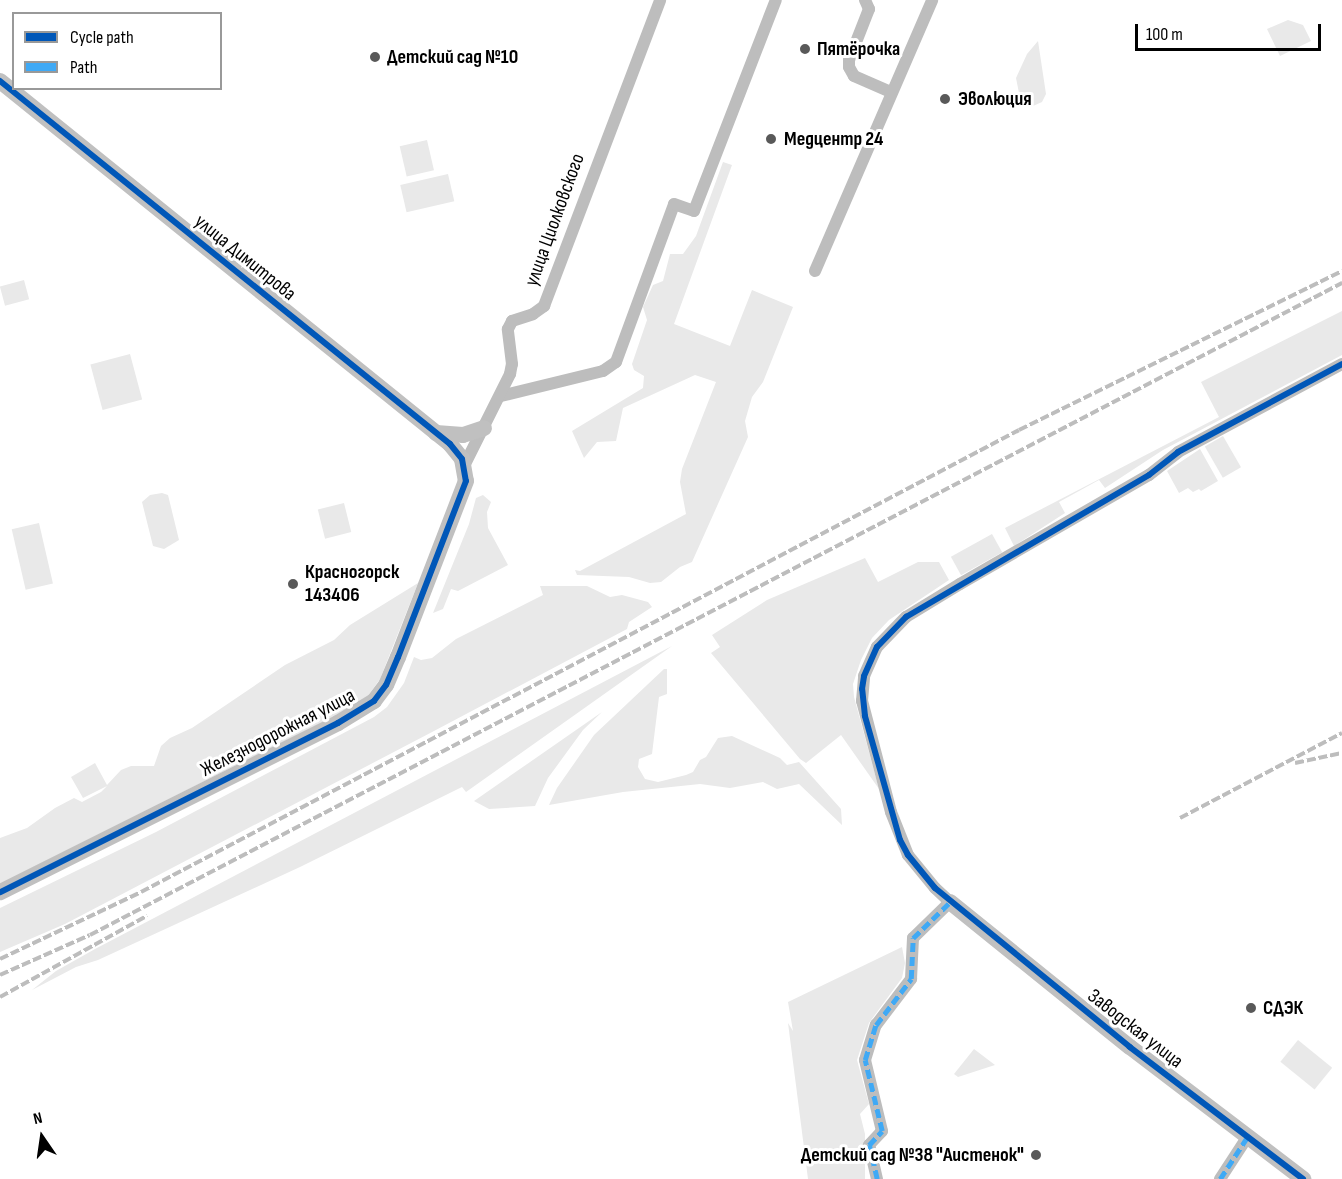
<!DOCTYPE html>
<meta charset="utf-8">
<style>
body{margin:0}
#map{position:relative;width:1342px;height:1179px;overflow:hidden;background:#fff;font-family:"Sofia Sans Condensed",sans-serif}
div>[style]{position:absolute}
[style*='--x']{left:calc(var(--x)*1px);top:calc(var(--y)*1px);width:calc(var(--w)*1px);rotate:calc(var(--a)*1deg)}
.green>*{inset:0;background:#e9e9e9;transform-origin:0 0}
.street>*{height:12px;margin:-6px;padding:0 6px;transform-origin:6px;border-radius:6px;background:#bdbdbd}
.secondary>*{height:16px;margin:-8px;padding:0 8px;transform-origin:8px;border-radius:8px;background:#c0c0c0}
.rail>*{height:4px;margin-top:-2px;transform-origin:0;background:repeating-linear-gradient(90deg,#bdbdbd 0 9px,transparent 0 12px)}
.quiet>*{height:4.5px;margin-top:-2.25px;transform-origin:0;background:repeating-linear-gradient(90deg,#3fa9f5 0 9px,transparent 0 13.5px)}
.cycleway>*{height:6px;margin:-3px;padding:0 3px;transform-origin:3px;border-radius:3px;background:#0057b8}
.dots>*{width:16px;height:16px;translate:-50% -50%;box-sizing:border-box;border:3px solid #fff;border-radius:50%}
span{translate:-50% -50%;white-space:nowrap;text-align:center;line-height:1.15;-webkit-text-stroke:6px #fff;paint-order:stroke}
.poi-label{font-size:20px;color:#000;font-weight:700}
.left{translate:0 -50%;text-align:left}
.right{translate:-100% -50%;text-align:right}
.street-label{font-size:20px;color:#000}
.legend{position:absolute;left:12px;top:12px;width:210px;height:78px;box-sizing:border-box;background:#fff;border:2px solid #999;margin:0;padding:8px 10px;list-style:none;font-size:18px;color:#000}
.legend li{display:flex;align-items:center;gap:12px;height:30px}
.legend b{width:30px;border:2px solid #999}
.north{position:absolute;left:12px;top:1107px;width:60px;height:60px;-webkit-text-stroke:4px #fff;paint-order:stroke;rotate:347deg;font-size:16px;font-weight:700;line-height:24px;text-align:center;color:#000}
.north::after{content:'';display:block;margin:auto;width:21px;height:27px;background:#000;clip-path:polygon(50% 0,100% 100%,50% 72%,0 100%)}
.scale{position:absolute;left:1135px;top:24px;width:186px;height:27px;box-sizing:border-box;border:3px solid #000;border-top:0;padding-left:8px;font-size:18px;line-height:21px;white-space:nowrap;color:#000;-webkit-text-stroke:4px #fff;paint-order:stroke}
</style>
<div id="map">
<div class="green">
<div style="clip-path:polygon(1288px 20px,1303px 25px,1311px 41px,1280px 56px,1267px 29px)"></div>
<div style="clip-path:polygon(1038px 41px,1046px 94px,1042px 102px,1033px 106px,1030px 103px,1021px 103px,1016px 78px,1027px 54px)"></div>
<div style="left:427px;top:140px;width:31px;height:28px;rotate:77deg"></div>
<div style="clip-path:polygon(723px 162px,732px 165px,674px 324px,730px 346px,752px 290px,793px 307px,763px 382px,752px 397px,745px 421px,748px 437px,692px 562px,680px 567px,661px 582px,650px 583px,629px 577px,577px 575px,575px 570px,580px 571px,686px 514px,680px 482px,682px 469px,716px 382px,695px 375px,623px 408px,616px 441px,597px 442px,584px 458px,572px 431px,643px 388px,644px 376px,634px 370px,632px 364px,647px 320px,643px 307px,653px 285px,663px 281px,670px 254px,683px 254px,696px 236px)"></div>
<div style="left:448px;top:174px;width:28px;height:49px;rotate:77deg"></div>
<div style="left:24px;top:280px;width:20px;height:25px;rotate:75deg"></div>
<div style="clip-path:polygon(1342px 311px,1342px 355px,1163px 450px,1105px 488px,1099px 480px,1059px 502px,1065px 513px,1014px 546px,1005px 528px,1219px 417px,1201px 382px)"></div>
<div style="left:130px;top:354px;width:47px;height:41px;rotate:75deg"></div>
<div style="left:1223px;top:436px;width:36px;height:21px;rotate:60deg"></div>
<div style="clip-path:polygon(1200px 449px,1218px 481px,1201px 491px,1199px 489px,1193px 492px,1188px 488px,1179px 493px,1167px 471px)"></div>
<div style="clip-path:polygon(162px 493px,168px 495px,179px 540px,164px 549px,153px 546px,142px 502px,150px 495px)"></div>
<div style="clip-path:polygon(483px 495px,491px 502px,487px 512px,488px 528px,508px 565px,458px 591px,451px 589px,443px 609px,433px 613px,469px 524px,476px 498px)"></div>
<div style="left:344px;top:503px;width:30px;height:27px;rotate:76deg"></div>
<div style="left:39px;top:523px;width:62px;height:28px;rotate:77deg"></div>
<div style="left:992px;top:534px;width:21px;height:47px;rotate:61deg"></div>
<div style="clip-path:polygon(865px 558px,878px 582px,918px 562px,939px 562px,949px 580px,889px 620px,872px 638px,861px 660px,853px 684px,854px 697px,879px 789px,841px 735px,806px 763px,800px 759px,711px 653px,720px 647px,712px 635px,767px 600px)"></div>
<div style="clip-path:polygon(418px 583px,380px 679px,367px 697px,350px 708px,0 884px,0 838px,27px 828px,55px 808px,74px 798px,82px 802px,101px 792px,107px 786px,83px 798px,71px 777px,95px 763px,107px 785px,121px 770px,131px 766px,154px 766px,161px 746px,170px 738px,192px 728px,285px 665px,334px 640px,350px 625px)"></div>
<div style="clip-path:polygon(540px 586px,587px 586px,610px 597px,622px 595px,648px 602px,652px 607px,629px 622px,627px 629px,434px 731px,65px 924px,0 952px,0 908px,156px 832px,374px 717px,387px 707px,404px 683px,414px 657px,421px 660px,432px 658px,456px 639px,543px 595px)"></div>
<div style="clip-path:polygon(672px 646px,466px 792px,462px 787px,300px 867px,98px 960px,76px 967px,32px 990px,56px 971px,95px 949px)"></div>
<div style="clip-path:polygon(664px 669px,667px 669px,667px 694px,659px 697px,652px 754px,639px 759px,638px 767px,645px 779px,658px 782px,686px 775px,693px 772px,700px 760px,706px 757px,718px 738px,732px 736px,780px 758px,787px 765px,799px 762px,841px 809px,842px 825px,799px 784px,777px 789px,763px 782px,730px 788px,700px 784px,623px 792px,549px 805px,557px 788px,594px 735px)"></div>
<div style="clip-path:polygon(602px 712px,583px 730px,548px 778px,535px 806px,489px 809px,474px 801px)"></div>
<div style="clip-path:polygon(902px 947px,905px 963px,902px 978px,869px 1023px,857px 1060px,869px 1104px,860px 1114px,865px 1134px,865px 1179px,808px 1179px,788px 1023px,793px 1031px,788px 1002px)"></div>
<div style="left:1298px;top:1040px;width:44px;height:28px;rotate:39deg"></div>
<div style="clip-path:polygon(974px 1049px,995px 1065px,958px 1077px,954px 1074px)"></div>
</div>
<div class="street">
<div style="--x:865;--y:0;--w:10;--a:66"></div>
<div style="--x:869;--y:9;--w:55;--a:111.4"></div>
<div style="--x:849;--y:60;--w:7;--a:90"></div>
<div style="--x:849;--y:67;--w:10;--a:61"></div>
<div style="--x:854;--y:76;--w:40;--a:23.4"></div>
<div style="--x:815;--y:271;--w:295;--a:-66.6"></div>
<div style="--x:501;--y:396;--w:105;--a:-13.8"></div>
<div style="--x:603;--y:371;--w:16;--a:-35"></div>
<div style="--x:616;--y:362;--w:168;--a:-69.8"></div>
<div style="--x:674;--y:204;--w:21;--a:19"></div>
<div style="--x:694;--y:211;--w:226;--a:-68.8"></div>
<div style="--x:464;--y:466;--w:103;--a:-63.4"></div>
<div style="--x:510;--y:374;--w:10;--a:-79"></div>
<div style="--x:512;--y:364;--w:35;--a:-97"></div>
<div style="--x:508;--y:329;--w:9;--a:-63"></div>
<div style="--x:512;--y:321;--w:22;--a:-18"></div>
<div style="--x:533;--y:314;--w:14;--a:-36"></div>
<div style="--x:544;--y:306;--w:327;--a:-69.2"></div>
<div style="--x:877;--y:1179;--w:35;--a:-103"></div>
<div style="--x:869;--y:1145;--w:19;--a:-47"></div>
<div style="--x:882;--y:1131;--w:73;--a:-103.5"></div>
<div style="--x:865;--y:1060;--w:37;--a:-73"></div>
<div style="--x:876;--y:1025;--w:58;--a:-52.7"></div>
<div style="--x:911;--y:979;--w:41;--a:-87.2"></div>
<div style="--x:913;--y:938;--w:52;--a:-44.2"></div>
<div style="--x:950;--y:902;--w:21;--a:-137"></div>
<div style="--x:935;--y:888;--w:43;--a:-129.3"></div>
<div style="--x:908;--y:855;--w:46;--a:-111.6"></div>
<div style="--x:891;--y:812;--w:115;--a:-104.6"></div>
<div style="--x:862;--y:701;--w:25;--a:-85"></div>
<div style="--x:864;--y:676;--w:32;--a:-66"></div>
<div style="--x:877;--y:647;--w:42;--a:-46"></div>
<div style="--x:906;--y:617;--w:63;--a:-31.4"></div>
<div style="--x:960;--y:584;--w:218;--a:-30"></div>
<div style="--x:1149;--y:475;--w:37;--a:-38"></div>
<div style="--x:1178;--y:452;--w:186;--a:-28.2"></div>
<div style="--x:1220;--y:1179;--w:51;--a:-56.9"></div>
</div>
<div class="secondary">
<div style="--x:0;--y:81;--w:578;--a:38.89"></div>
<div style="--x:450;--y:444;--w:19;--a:51"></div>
<div style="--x:462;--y:459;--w:22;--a:80"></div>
<div style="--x:466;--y:481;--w:189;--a:111.1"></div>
<div style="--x:398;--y:657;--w:30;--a:113"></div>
<div style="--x:386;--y:685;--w:20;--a:127"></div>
<div style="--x:374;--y:701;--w:42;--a:148.6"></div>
<div style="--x:338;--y:723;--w:378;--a:153.4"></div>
<div style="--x:436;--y:433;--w:27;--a:4"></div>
<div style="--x:463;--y:435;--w:22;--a:-18"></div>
<div style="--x:950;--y:902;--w:231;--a:38.9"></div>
<div style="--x:1130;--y:1047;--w:218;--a:37.3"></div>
</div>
<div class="rail">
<div style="--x:1295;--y:763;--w:48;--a:-12"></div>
<div style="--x:1180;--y:818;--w:183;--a:-27.7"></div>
<div style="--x:0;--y:959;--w:156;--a:-25.4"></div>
<div style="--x:141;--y:892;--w:992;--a:-27.75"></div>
<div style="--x:1019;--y:430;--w:360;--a:-26.2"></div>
<div style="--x:0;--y:975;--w:98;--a:-24"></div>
<div style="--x:90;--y:935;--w:1412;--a:-27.51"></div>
<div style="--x:0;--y:997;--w:168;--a:-28.9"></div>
</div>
<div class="quiet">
<div style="--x:877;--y:1179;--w:35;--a:-103"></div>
<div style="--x:869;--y:1145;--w:19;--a:-47"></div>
<div style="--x:882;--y:1131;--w:73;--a:-103.5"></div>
<div style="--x:865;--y:1060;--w:37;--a:-73"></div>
<div style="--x:876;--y:1025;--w:58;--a:-52.7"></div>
<div style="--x:911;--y:979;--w:41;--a:-87.2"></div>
<div style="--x:913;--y:938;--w:52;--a:-44.2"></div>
<div style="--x:1220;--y:1179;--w:51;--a:-56.9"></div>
</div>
<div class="cycleway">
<div style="--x:0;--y:81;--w:578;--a:38.89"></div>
<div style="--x:450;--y:444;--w:19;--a:51"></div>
<div style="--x:462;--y:459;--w:22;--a:80"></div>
<div style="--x:466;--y:481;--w:189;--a:111.1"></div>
<div style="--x:398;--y:657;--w:30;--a:113"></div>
<div style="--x:386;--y:685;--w:20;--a:127"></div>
<div style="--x:374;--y:701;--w:42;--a:148.6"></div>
<div style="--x:338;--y:723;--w:378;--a:153.4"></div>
<div style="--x:1303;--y:1179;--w:218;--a:-142.7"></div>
<div style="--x:1130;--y:1047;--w:252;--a:-140.8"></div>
<div style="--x:935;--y:888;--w:43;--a:-129.3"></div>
<div style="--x:908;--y:855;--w:17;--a:-118"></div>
<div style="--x:900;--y:840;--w:129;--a:-105.8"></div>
<div style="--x:865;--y:716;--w:27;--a:-96"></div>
<div style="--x:862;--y:689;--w:13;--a:-81"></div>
<div style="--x:864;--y:676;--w:32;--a:-66"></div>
<div style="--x:877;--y:647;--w:42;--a:-46"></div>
<div style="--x:906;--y:617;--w:281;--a:-30.3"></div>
<div style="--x:1149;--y:475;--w:37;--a:-38"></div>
<div style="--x:1178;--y:452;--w:186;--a:-28.2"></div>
</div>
<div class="dots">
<div style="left:805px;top:49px;background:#595959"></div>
<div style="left:375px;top:57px;background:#595959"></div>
<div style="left:945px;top:99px;background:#595959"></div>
<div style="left:771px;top:139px;background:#595959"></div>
<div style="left:293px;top:584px;background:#595959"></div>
<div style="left:1251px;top:1008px;background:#595959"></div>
<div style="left:1036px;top:1155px;background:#595959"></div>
</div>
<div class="poi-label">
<span class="left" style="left:817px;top:49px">Пятёрочка</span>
<span class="left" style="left:387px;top:57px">Детский сад №10</span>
<span class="left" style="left:958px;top:99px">Эволюция</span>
<span class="left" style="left:784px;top:139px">Медцентр 24</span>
<span class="left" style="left:305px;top:584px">Красногорск<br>143406</span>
<span class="left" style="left:1263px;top:1008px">СДЭК</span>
<span class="right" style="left:1024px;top:1155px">Детский сад №38 "Аистенок"</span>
</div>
<div class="street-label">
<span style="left:555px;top:220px;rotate:-70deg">улица Циолковского</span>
<span style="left:245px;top:258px;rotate:39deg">улица Димитрова</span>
<span style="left:278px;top:733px;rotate:-27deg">Железнодорожная улица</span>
<span style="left:1135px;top:1029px;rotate:38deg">Заводская улица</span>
</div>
<ul class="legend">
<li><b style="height:8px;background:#0057b8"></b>Cycle path</li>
<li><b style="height:8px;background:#3fa9f5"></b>Path</li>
</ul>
<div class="north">N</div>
<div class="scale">100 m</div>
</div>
